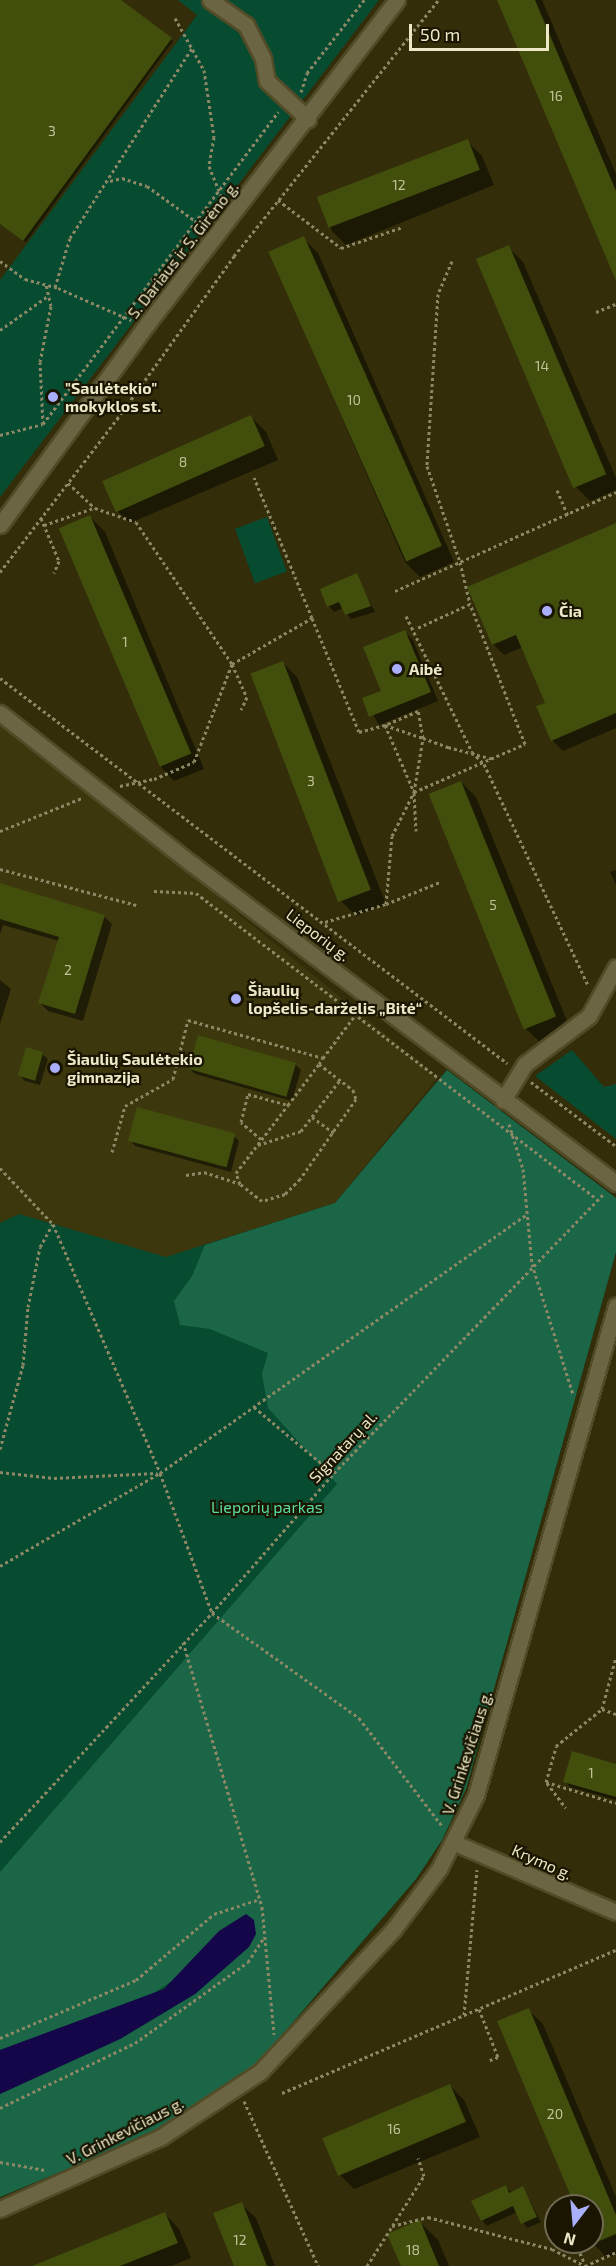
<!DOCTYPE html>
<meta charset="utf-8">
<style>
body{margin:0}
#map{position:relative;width:616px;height:2266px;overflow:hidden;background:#332d09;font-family:"Exo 2",sans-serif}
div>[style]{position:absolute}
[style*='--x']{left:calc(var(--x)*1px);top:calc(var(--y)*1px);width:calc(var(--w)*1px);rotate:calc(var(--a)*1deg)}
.built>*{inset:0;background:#3d370d}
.green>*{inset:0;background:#074b30;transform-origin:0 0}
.forest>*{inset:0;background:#1a6646}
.water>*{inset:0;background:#15064a}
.shadow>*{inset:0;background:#0007}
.building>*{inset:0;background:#414e0c;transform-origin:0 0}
.path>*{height:3px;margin-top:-1.5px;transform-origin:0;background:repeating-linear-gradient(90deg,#8c8764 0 3px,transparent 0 6px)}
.roads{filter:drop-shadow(2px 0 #514b27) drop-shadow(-2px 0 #514b27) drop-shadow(0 2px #514b27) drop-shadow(0 -2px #514b27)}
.minor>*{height:15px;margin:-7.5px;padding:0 7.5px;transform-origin:7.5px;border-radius:7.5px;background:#6b6543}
.tertiary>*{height:15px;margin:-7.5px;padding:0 7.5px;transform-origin:7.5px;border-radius:7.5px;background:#6b6543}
.dots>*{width:16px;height:16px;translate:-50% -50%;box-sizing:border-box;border:3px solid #1a1500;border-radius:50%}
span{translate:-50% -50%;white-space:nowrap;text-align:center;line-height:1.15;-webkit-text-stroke:4.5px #1a1500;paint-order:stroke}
.number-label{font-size:14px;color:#c1c298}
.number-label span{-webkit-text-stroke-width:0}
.street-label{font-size:16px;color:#ece8c7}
.poi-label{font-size:16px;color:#ece8c7;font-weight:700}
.left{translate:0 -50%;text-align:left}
.park-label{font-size:16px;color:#5adca0}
.north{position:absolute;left:544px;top:2194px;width:60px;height:60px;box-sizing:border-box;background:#1a1500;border:2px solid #6e6950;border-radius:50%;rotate:196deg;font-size:16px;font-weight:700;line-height:24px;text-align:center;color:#ece8c7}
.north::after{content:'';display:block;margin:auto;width:21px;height:27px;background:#aaaffb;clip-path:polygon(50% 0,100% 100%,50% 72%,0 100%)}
.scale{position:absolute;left:409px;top:24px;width:140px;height:27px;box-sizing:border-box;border:3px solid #ece8c7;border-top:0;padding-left:8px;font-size:18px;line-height:21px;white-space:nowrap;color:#ece8c7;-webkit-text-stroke:4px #1a1500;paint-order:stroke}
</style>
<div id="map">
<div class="built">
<div style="clip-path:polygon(0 726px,83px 787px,438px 1077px,335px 1203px,166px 1257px,19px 1214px,0 1223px)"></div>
</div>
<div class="green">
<div style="clip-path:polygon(178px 0,379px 0,0 497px,0 280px,197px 15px)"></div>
<div style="left:267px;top:517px;width:58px;height:34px;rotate:70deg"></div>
<div style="clip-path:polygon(572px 1050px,604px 1087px,616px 1084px,616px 1139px,535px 1076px)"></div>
<div style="clip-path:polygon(447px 1070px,616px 1198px,616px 1252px,466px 1789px,442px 1840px,416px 1879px,256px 2065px,141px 2138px,0 2197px,0 1223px,19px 1214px,166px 1257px,335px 1203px)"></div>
</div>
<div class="forest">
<div style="clip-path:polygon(447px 1070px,616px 1198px,616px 1252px,466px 1789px,442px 1840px,416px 1879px,256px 2065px,209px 2101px,141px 2138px,0 2197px,0 2094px,120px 2039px,195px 1994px,249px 1947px,178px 1977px,149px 1996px,0 2050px,0 1872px,337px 1484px,268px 1408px,262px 1374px,268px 1353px,210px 1329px,180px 1325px,174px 1301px,192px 1276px,205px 1245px,335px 1203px)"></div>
</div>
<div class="water">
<div style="clip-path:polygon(246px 1914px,254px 1920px,256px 1934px,249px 1947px,195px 1994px,120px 2039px,0 2094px,0 2050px,164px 1989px,219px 1931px)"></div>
</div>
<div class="shadow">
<div style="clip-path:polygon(0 0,118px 0,173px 41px,26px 242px,0 223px)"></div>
<div style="clip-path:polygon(498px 0,542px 0,616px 174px,616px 277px)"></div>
<div style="clip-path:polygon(467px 141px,482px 156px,494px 185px,346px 245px,332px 231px,320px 202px)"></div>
<div style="clip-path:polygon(303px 238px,318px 253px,454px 562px,420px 577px,405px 562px,270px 253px)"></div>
<div style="clip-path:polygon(508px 247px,523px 262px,616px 478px,616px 490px,590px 501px,576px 487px)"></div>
<div style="clip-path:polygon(251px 417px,266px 432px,278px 460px,130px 523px,115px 509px)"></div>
<div style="clip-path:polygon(90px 517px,105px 532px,204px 769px,174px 781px,160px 766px,61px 530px)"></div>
<div style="clip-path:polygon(616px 527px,616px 728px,563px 751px,552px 740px,547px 703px,523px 647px,504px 655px,493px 644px)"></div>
<div style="clip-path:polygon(356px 575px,375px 612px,351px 619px,343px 608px,334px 612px,329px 606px)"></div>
<div style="clip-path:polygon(405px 632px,413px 640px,438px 701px,379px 725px,364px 699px,383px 692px)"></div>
<div style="clip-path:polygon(283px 663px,297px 677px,386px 904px,356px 916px,341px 901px)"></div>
<div style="clip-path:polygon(461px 782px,476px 797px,571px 1031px,541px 1043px,526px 1029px)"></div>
<div style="clip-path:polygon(616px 870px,616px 885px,610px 872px)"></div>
<div style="clip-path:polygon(0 885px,104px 916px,112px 924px,83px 1021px,48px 1011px,40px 1003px,59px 941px,3px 925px,0 934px)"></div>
<div style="clip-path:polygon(0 980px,11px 989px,0 1024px)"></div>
<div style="clip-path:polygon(42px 1054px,48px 1059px,40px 1085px,25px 1081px,20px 1076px)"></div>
<div style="clip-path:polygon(295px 1064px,301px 1070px,292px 1101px,195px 1074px,190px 1069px)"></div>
<div style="clip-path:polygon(234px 1136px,239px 1141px,231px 1172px,135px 1146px,130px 1140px)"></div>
<div style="clip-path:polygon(616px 1765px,616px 1800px,570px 1787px,565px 1781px)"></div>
<div style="clip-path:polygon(528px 2010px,543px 2024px,616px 2197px,616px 2254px,607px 2258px,592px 2242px,592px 2206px,577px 2206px)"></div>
<div style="clip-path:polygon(450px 2086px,464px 2100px,480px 2137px,354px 2189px,339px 2174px)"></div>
<div style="clip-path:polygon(505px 2187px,511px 2192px,523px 2188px,541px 2222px,527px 2228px,517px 2212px,487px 2226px,482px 2220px)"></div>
<div style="clip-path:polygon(241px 2204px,256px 2218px,275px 2266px,236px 2266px)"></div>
<div style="clip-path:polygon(165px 2214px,179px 2229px,191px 2258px,171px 2266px,39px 2266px)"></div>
<div style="clip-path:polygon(420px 2222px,438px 2240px,449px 2266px,402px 2266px)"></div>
</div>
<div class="building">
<div style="clip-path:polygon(0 0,121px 0,172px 38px,23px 241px,0 224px)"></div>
<div style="clip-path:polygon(497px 0,535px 0,616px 191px,616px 281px)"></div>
<div style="left:468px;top:139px;width:33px;height:162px;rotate:69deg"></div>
<div style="left:304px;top:236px;width:339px;height:39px;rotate:66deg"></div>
<div style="left:509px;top:245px;width:249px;height:36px;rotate:67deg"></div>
<div style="left:251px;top:415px;width:34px;height:163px;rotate:66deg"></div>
<div style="left:90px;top:515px;width:259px;height:34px;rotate:67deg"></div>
<div style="clip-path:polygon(616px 523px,616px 713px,551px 741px,536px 706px,545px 703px,516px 635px,492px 645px,467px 587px)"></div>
<div style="clip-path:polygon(357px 573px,371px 606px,345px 615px,339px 602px,327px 607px,320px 589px)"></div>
<div style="clip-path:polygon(405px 630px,431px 692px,369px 717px,362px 698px,381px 691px,363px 647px)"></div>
<div style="left:283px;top:661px;width:245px;height:35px;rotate:69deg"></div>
<div style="left:461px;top:781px;width:254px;height:35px;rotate:68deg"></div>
<div style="clip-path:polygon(0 883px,105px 915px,75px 1014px,38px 1003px,59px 937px,0 919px)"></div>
<div style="left:198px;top:1035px;width:102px;height:35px;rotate:16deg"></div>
<div style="left:26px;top:1047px;width:18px;height:30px;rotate:16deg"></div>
<div style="left:137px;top:1107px;width:102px;height:35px;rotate:15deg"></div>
<div style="clip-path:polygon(572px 1751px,616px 1764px,616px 1797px,563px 1782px)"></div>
<div style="clip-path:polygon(529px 2008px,616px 2215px,616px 2234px,592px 2244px,592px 2206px,575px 2206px,497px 2021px)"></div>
<div style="left:450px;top:2084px;width:41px;height:139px;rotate:67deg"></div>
<div style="clip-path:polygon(506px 2185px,509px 2193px,523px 2186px,537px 2217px,521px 2224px,513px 2206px,481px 2221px,471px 2201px)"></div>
<div style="clip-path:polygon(242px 2202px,267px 2266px,234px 2266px,213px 2213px)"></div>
<div style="clip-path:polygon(165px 2212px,178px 2243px,120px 2266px,32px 2266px)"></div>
<div style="clip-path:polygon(420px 2220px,439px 2266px,401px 2266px,387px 2234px)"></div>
</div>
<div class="path">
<div style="--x:175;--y:18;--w:60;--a:60.9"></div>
<div style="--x:204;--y:70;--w:68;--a:81.5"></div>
<div style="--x:214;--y:137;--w:29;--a:100"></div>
<div style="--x:209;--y:166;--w:35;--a:68"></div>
<div style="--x:301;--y:92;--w:20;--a:-72"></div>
<div style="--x:307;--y:73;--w:93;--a:-52"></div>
<div style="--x:110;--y:181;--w:12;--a:-14"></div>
<div style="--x:122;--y:178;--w:26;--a:18"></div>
<div style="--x:147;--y:186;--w:58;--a:35.9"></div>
<div style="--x:278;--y:200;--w:79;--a:37.3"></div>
<div style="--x:341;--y:248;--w:65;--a:-18.7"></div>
<div style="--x:0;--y:261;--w:31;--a:36"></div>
<div style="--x:25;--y:279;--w:34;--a:15"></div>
<div style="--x:58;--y:288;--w:80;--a:23.7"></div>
<div style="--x:452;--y:261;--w:36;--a:113"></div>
<div style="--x:438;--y:294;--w:172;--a:93.7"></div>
<div style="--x:427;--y:466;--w:102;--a:71"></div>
<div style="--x:460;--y:562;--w:43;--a:76.6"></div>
<div style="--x:55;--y:287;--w:51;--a:-73"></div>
<div style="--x:70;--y:238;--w:226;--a:-57.3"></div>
<div style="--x:596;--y:312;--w:22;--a:-22"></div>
<div style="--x:0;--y:330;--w:60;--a:-35.5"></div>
<div style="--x:43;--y:424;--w:391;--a:-53"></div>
<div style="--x:0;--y:435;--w:44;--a:-14.3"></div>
<div style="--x:43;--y:424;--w:62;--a:-92.8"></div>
<div style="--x:40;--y:362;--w:57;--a:-78.9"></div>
<div style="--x:51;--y:306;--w:23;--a:-103"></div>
<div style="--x:68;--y:483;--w:37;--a:43"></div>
<div style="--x:95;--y:508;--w:43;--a:18.9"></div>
<div style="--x:136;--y:522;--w:171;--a:55.9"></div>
<div style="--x:232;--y:664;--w:92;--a:-29.9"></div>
<div style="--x:312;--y:618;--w:152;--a:-112.4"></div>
<div style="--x:557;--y:490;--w:28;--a:67"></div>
<div style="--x:41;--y:518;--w:47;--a:67.3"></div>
<div style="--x:59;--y:561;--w:13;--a:113"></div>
<div style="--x:44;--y:525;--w:53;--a:-18.8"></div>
<div style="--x:0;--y:572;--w:193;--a:-52.6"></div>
<div style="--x:117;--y:419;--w:201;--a:-54.3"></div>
<div style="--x:234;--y:256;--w:327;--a:-51.4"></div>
<div style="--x:395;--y:591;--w:242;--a:-24.1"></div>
<div style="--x:406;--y:616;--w:151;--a:64.1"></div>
<div style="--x:472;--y:752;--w:17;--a:45"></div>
<div style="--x:484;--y:764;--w:244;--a:64.8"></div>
<div style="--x:312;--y:618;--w:123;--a:67.6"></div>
<div style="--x:359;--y:732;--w:27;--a:-15"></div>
<div style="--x:385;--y:725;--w:73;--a:66.6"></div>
<div style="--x:414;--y:792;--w:121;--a:-23.4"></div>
<div style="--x:525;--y:744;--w:150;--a:-111.4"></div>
<div style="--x:470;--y:604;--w:60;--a:155.6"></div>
<div style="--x:232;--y:664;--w:36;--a:66"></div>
<div style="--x:247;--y:697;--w:14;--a:115"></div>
<div style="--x:0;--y:678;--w:637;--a:37.21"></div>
<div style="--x:120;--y:786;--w:35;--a:-12"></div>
<div style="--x:154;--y:779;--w:43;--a:-23"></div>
<div style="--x:194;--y:762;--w:105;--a:-68.8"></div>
<div style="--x:414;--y:793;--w:38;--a:87"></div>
<div style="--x:0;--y:831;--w:88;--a:-21.9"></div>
<div style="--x:0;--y:869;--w:141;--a:14.8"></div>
<div style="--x:154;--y:891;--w:42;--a:2.7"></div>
<div style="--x:196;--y:893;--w:504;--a:37.35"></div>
<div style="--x:386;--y:904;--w:58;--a:-22.2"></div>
<div style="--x:325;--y:922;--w:64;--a:-16.4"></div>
<div style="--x:386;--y:904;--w:68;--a:-85"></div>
<div style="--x:392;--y:836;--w:49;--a:-63.4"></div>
<div style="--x:414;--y:792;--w:55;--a:-80.5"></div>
<div style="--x:423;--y:738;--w:27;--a:-100"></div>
<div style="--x:418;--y:711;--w:36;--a:157"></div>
<div style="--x:385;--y:725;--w:40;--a:18.9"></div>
<div style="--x:423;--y:738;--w:27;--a:20"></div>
<div style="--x:448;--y:747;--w:47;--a:14.9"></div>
<div style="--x:319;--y:1064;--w:43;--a:37.4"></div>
<div style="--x:353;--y:1090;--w:9;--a:72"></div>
<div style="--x:356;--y:1099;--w:98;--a:125"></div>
<div style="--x:300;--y:1179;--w:21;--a:135"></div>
<div style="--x:285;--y:1194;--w:24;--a:163"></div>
<div style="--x:262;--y:1201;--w:28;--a:-142"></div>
<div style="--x:240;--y:1184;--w:12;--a:-110"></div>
<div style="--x:236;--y:1173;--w:86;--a:-52.6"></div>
<div style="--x:288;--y:1105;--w:51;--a:-52.9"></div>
<div style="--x:319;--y:1064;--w:7;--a:-56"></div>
<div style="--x:323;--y:1058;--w:55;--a:-53.1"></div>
<div style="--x:531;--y:1082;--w:106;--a:37"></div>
<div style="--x:312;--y:1117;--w:27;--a:36"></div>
<div style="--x:509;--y:1124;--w:47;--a:72.7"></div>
<div style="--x:523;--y:1169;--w:95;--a:84.6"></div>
<div style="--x:532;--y:1264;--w:136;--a:72.5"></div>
<div style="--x:261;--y:1139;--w:26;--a:-140"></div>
<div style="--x:241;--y:1122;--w:29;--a:-76"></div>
<div style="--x:248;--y:1094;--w:41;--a:15.4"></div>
<div style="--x:258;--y:1145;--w:45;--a:-18"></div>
<div style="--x:301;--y:1131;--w:64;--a:-52.6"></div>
<div style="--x:112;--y:1152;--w:48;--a:-74.2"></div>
<div style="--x:125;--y:1106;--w:55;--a:-29.4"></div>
<div style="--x:173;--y:1079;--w:61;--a:-75.7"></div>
<div style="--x:188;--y:1020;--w:140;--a:15.7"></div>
<div style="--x:0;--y:1168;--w:77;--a:46.6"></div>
<div style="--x:53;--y:1224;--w:271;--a:66.7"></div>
<div style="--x:160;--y:1473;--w:149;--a:69.6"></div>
<div style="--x:212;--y:1613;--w:181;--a:35.5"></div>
<div style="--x:359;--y:1718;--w:138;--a:52.4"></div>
<div style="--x:186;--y:1175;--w:18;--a:-9"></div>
<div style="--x:204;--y:1172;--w:38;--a:18"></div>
<div style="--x:254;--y:1407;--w:103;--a:39.9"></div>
<div style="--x:0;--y:1449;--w:87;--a:-74.7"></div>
<div style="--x:23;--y:1365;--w:58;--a:-85.1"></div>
<div style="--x:28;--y:1307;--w:61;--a:-78.7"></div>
<div style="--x:40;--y:1247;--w:26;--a:-61"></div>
<div style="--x:0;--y:1472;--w:54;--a:6.3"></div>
<div style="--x:54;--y:1478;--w:103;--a:-2.8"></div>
<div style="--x:0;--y:1566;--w:185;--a:-30.2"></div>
<div style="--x:160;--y:1473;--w:449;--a:-35.2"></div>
<div style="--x:183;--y:1642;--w:277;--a:73.4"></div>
<div style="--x:262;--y:1907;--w:128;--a:84.6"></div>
<div style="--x:602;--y:1709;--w:15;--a:20"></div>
<div style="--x:546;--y:1782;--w:37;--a:-74"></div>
<div style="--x:556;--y:1746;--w:59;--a:-38.8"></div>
<div style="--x:602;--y:1709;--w:54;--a:-74.9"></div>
<div style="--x:546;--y:1782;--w:73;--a:16.7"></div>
<div style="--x:547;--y:1783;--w:31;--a:53"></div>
<div style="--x:0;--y:1842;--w:312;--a:-47.2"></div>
<div style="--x:212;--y:1613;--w:186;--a:-48.9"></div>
<div style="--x:334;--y:1473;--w:389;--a:-46"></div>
<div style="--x:479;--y:2009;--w:52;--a:68.4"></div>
<div style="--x:498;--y:2057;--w:9;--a:159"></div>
<div style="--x:464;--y:2015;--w:146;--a:-84.9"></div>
<div style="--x:0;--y:2038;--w:148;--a:-23.1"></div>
<div style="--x:136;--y:1980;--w:102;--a:-40.2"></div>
<div style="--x:214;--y:1914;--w:48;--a:-18.1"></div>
<div style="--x:282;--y:2093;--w:363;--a:-23.2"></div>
<div style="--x:244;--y:2101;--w:181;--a:65.8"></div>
<div style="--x:0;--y:2108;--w:150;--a:-25.7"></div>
<div style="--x:135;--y:2043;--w:139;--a:-35.6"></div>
<div style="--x:248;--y:1962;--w:30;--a:-57"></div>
<div style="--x:0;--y:2162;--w:46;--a:10.1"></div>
<div style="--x:546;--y:2213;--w:10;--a:0"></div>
<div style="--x:392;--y:2226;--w:37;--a:-14"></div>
<div style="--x:428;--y:2217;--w:128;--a:14.5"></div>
<div style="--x:552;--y:2249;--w:37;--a:27"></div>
<div style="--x:575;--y:2242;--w:24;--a:66"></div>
<div style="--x:367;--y:2266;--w:107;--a:-57.7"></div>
<div style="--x:424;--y:2176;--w:19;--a:-108"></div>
<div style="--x:585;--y:2266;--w:34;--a:-24"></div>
</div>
<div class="roads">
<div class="minor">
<div style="--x:210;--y:0;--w:44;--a:34.8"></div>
<div style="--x:246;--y:25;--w:38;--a:63"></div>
<div style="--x:263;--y:59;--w:22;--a:80"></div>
<div style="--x:267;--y:81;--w:56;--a:42.8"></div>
<div style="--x:0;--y:713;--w:244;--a:38.2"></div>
<div style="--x:192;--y:864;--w:531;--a:36.96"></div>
<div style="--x:503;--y:1100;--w:42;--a:-58.6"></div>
<div style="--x:525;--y:1064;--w:80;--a:-36.9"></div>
<div style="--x:589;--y:1016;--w:56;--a:-61.1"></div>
<div style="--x:455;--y:1843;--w:175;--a:23.2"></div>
<div style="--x:0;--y:2209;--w:176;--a:-24.1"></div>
<div style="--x:161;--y:2137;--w:118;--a:-33.3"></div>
<div style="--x:260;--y:2072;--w:195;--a:-46.9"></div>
<div style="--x:393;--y:1930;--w:76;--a:-53"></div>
<div style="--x:439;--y:1869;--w:83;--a:-63.4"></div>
<div style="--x:476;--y:1795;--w:509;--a:-74.02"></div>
</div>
<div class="tertiary">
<div style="--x:0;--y:525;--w:250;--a:-53.8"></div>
<div style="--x:148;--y:323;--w:408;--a:-52.4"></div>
</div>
</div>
<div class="dots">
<div style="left:53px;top:397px;background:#aaaffb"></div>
<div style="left:547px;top:611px;background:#aaaffb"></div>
<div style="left:397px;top:669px;background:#aaaffb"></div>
<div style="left:236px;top:999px;background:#aaaffb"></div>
<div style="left:55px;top:1068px;background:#aaaffb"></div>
</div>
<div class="number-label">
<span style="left:556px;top:96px">16</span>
<span style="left:52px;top:131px">3</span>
<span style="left:399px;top:185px">12</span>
<span style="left:542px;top:366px">14</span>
<span style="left:354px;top:400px">10</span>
<span style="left:183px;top:462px">8</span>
<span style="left:125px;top:642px">1</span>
<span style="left:311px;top:781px">3</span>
<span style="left:493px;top:905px">5</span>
<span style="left:68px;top:970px">2</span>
<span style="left:591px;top:1773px">1</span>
<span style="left:555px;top:2114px">20</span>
<span style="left:394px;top:2129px">16</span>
<span style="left:240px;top:2240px">12</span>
<span style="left:413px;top:2250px">18</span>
</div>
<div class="street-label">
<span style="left:183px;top:250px;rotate:-52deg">S. Dariaus ir S. Girėno g.</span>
<span style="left:318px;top:935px;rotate:37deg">Lieporių g.</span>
<span style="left:343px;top:1447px;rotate:-47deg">Signatarų al.</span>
<span style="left:467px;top:1753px;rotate:-72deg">V. Grinkevičiaus g.</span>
<span style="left:542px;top:1862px;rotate:24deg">Krymo g.</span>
<span style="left:125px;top:2131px;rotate:-27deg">V. Grinkevičiaus g.</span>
</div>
<div class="poi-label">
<span class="left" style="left:65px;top:397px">"Saulėtekio"<br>mokyklos st.</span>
<span class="left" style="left:559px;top:611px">Čia</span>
<span class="left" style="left:409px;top:669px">Aibė</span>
<span class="left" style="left:248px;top:999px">Šiaulių<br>lopšelis-darželis „Bitė“</span>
<span class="left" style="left:67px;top:1068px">Šiaulių Saulėtekio<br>gimnazija</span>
</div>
<div class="park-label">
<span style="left:267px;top:1507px">Lieporių parkas</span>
</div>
<div class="north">N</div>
<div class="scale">50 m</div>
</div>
